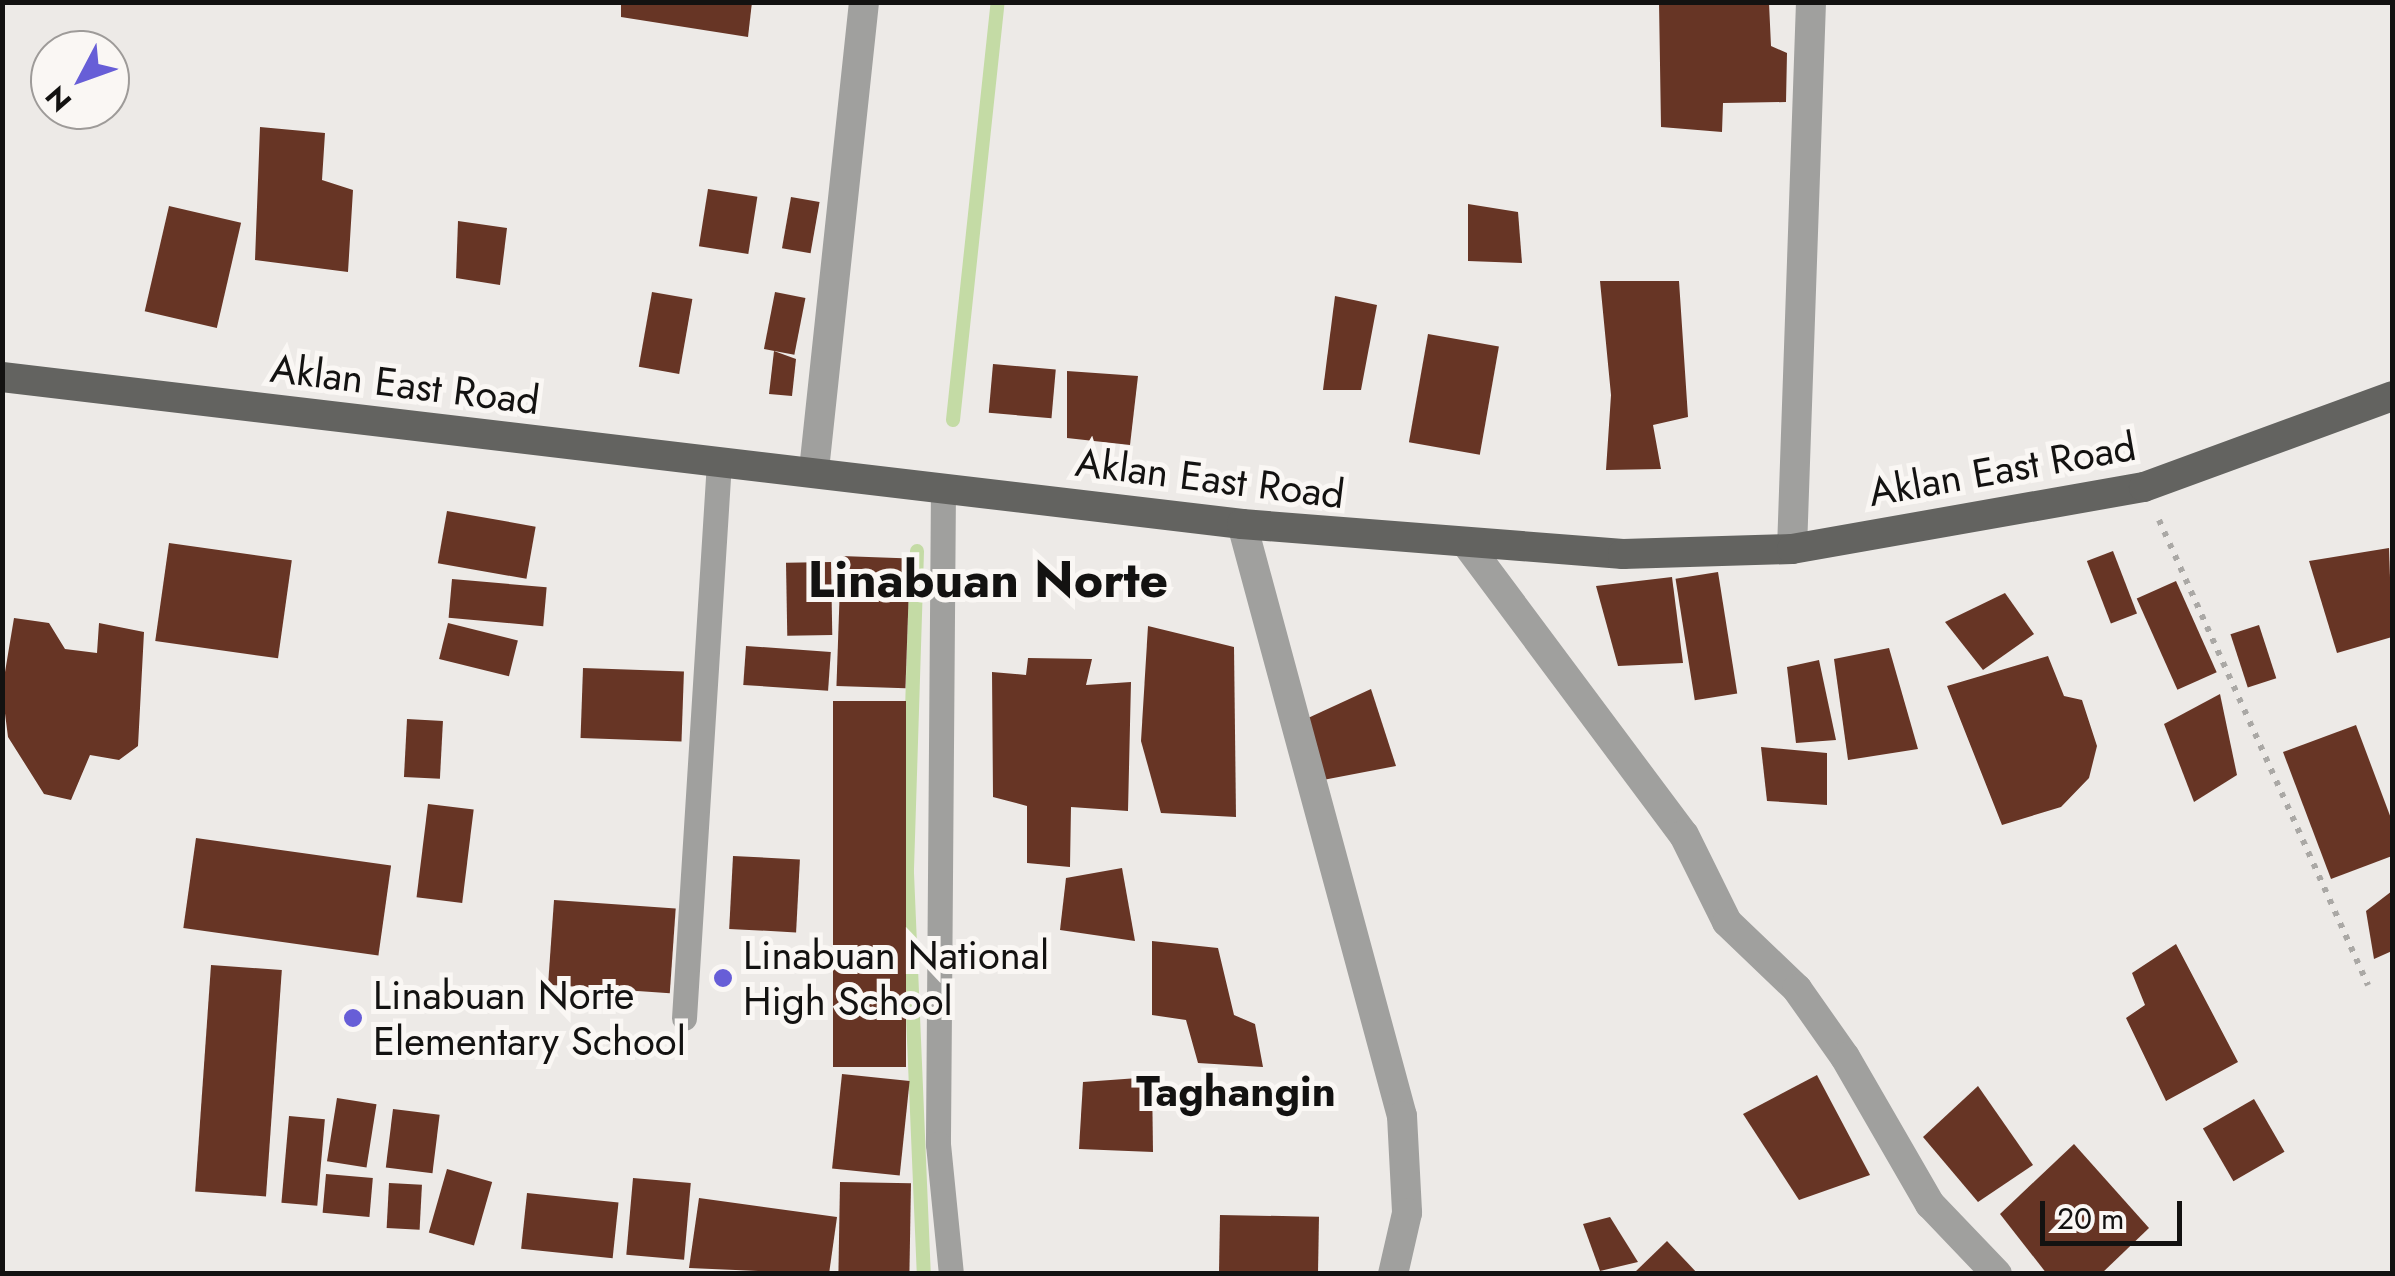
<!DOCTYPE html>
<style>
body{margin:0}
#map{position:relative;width:2395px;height:1276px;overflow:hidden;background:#edeae7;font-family:Jost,sans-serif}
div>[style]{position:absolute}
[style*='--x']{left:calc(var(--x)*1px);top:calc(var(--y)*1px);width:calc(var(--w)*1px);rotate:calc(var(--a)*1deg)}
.stream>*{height:14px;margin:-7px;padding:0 7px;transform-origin:7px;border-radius:7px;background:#c4dba5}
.building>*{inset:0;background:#673525;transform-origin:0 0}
.path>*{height:6px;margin-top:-3px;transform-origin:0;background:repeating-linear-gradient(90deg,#aaa8a5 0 5px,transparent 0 13px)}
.service>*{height:25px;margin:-12.5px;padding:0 12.5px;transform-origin:12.5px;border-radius:12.5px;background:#a0a09e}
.minor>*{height:30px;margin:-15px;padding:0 15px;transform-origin:15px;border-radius:15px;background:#a0a09e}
.primary>*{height:30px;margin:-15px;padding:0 15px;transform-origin:15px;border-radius:15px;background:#636360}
.dots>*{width:28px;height:28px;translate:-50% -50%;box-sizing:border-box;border:5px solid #faf7f4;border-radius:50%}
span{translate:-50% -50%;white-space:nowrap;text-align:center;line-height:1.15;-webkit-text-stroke:10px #faf7f4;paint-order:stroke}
.street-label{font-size:40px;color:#131211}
.poi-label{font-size:40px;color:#131211}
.left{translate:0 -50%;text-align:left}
.neighbourhood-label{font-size:42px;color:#131211;font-weight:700}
.district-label{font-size:50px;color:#131211;font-weight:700}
.frame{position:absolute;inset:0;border:5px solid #131211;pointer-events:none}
.north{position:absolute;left:30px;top:30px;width:100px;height:100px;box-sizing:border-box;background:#faf7f4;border:2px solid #9e9b99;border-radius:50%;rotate:229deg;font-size:28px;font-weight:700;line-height:40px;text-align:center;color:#131211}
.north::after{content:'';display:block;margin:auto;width:35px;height:45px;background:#675ed7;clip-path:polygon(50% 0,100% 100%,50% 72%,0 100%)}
.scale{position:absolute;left:2040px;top:1201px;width:142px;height:45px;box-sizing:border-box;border:5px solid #131211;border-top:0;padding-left:12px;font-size:30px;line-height:35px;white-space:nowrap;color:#131211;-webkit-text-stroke:8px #faf7f4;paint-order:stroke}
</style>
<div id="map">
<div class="stream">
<div style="--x:953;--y:420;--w:420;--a:-83.9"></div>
<div style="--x:917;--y:551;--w:322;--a:91.8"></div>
<div style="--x:907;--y:873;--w:401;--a:87.6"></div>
</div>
<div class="building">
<div style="clip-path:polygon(621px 2px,752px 2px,748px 37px,621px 17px)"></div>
<div style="clip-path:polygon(1659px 2px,1769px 3px,1771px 46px,1787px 53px,1786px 102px,1723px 103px,1722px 132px,1661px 127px)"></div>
<div style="clip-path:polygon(260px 127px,325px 133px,322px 180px,353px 190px,348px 272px,255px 260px)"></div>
<div style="left:708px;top:189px;width:50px;height:58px;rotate:9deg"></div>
<div style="left:791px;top:197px;width:29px;height:52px;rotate:10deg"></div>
<div style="clip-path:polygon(1468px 204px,1518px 212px,1522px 263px,1468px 261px)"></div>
<div style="left:169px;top:206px;width:74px;height:108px;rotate:13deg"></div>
<div style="clip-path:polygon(458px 221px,507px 228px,500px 285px,456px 278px)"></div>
<div style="clip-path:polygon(1600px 281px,1679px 281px,1688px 417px,1653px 425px,1661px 469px,1606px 470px,1611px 395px)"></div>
<div style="left:652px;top:292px;width:41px;height:76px;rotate:10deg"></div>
<div style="left:775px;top:292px;width:31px;height:58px;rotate:11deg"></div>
<div style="clip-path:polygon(1335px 296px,1377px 305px,1361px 390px,1323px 390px)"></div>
<div style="left:1428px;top:334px;width:72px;height:110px;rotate:10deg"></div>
<div style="clip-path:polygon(774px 351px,796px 359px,792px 396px,769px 394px)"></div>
<div style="left:993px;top:364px;width:63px;height:49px;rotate:5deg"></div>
<div style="clip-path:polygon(1067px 371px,1138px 376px,1130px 445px,1067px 438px)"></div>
<div style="left:447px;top:511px;width:90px;height:53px;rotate:10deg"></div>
<div style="left:169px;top:543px;width:124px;height:99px;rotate:8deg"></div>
<div style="clip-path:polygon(2389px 548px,2392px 637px,2337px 653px,2309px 561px)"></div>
<div style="left:2113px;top:551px;width:67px;height:28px;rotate:69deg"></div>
<div style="left:841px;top:556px;width:69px;height:130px;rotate:2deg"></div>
<div style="left:831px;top:562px;width:73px;height:45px;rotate:89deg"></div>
<div style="left:1718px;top:572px;width:123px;height:43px;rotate:81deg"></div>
<div style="clip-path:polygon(1672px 577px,1683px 663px,1618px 666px,1596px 586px)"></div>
<div style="left:452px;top:579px;width:95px;height:39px;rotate:5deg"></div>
<div style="left:2176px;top:581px;width:100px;height:43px;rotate:66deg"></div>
<div style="clip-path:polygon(2005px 593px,2034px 634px,1983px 670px,1945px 622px)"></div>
<div style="clip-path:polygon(14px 618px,49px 623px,65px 649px,97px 653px,99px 623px,144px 632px,138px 746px,119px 760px,90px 755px,71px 800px,44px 794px,8px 737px,2px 690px)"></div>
<div style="left:448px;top:623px;width:72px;height:37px;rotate:14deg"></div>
<div style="left:2259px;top:625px;width:56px;height:30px;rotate:72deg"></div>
<div style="clip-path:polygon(1148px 626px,1234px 647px,1236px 817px,1161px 813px,1141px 741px)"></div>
<div style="left:746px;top:646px;width:85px;height:39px;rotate:4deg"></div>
<div style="clip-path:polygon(1889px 648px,1918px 749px,1848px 760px,1834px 659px)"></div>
<div style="clip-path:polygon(2048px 656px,2064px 696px,2082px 700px,2097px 746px,2089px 778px,2061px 807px,2002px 825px,1947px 686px)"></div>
<div style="clip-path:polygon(1028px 658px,1092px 659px,1086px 685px,1131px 682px,1128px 811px,1071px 807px,1070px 867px,1027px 863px,1027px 806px,993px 797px,992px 672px,1026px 675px)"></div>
<div style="clip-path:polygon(1819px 660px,1836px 740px,1796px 743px,1787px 667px)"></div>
<div style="left:583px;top:668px;width:101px;height:70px;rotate:2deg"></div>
<div style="clip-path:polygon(1371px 689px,1396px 766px,1323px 780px,1308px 718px)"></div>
<div style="clip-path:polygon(2220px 694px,2237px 775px,2194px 802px,2164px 724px)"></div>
<div style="left:833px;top:701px;width:73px;height:366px"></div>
<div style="left:407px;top:719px;width:36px;height:58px;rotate:3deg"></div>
<div style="clip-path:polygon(2356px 725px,2392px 821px,2392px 856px,2331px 879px,2283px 752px)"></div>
<div style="clip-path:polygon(1761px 747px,1827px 753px,1827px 805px,1767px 801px)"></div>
<div style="left:428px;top:804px;width:46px;height:94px;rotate:7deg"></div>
<div style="left:196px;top:838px;width:197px;height:91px;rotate:8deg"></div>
<div style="left:733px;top:856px;width:67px;height:73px;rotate:3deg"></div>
<div style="clip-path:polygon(1122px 868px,1135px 941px,1060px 930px,1066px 878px)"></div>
<div style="clip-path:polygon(2392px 891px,2392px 951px,2374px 959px,2366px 911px)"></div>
<div style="left:554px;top:900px;width:122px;height:85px;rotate:4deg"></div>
<div style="clip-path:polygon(1152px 941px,1218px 948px,1234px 1015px,1255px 1024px,1263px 1067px,1198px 1063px,1186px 1020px,1152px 1015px)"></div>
<div style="clip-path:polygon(2176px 944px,2238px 1062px,2166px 1101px,2126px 1018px,2145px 1005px,2132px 973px)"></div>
<div style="left:211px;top:965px;width:71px;height:227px;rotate:4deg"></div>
<div style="left:842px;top:1074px;width:68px;height:95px;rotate:6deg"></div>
<div style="clip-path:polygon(1817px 1075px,1870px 1175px,1799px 1200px,1743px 1114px)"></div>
<div style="clip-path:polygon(1152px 1077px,1153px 1152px,1079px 1149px,1083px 1082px)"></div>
<div style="clip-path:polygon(1978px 1086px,2033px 1165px,1978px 1202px,1923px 1137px)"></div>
<div style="left:337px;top:1098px;width:40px;height:64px;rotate:9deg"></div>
<div style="left:2254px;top:1099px;width:61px;height:59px;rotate:60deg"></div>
<div style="left:393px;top:1109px;width:47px;height:59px;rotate:7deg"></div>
<div style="left:289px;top:1116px;width:36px;height:87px;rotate:5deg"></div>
<div style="clip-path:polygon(2074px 1144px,2149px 1228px,2101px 1274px,2047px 1274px,2000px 1214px)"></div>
<div style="left:447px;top:1169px;width:47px;height:66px;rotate:16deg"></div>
<div style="left:326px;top:1174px;width:47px;height:39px;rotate:5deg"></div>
<div style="left:633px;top:1178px;width:58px;height:77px;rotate:5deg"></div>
<div style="left:840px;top:1182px;width:71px;height:92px;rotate:1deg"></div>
<div style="left:389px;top:1183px;width:33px;height:45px;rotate:3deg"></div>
<div style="left:527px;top:1193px;width:92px;height:56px;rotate:6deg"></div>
<div style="clip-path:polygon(699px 1198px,837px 1217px,829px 1274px,689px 1268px)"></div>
<div style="left:1220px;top:1215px;width:99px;height:59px;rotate:1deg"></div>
<div style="clip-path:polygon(1610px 1217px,1638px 1262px,1600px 1271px,1583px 1224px)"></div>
<div style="clip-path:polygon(1667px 1241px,1698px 1274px,1633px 1274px)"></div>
</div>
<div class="path">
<div style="--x:2159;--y:520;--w:510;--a:65.8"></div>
</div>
<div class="service">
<div style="--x:943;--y:486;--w:658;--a:90.44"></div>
<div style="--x:938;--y:1144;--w:131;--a:84.3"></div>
<div style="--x:684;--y:1018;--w:558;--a:-86.4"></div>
</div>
<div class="minor">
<div style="--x:814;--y:470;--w:471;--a:-83.9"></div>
<div style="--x:1242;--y:524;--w:613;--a:74.88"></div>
<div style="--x:1402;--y:1116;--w:97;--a:87"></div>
<div style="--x:1407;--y:1213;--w:63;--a:102.9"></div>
<div style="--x:1469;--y:547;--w:359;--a:53.3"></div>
<div style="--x:1684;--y:835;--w:97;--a:63.7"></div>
<div style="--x:1727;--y:922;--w:97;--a:43.7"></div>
<div style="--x:1797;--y:989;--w:83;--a:54.8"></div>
<div style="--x:1845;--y:1057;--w:170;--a:60"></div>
<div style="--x:1930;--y:1204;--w:97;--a:46.3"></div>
<div style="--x:1792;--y:549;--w:547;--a:-88.01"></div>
</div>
<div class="primary">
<div style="--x:2;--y:377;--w:1249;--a:6.76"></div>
<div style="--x:1242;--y:524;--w:382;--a:4.5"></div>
<div style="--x:1623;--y:554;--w:169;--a:-1.7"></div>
<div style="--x:1792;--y:549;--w:357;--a:-10"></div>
<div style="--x:2144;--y:487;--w:264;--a:-20.1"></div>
</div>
<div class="dots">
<div style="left:723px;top:978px;background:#675ed7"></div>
<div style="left:353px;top:1018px;background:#675ed7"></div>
</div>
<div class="street-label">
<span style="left:405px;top:384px;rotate:7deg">Aklan East Road</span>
<span style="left:2002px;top:469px;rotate:-10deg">Aklan East Road</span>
<span style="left:1210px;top:478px;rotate:7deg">Aklan East Road</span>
</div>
<div class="poi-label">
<span class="left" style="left:743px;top:978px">Linabuan National<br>High School</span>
<span class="left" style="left:373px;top:1018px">Linabuan Norte<br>Elementary School</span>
</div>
<div class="neighbourhood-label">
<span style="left:1236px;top:1092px">Taghangin</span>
</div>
<div class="district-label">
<span style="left:988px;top:580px">Linabuan Norte</span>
</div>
<div class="frame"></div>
<div class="north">N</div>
<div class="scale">20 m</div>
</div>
